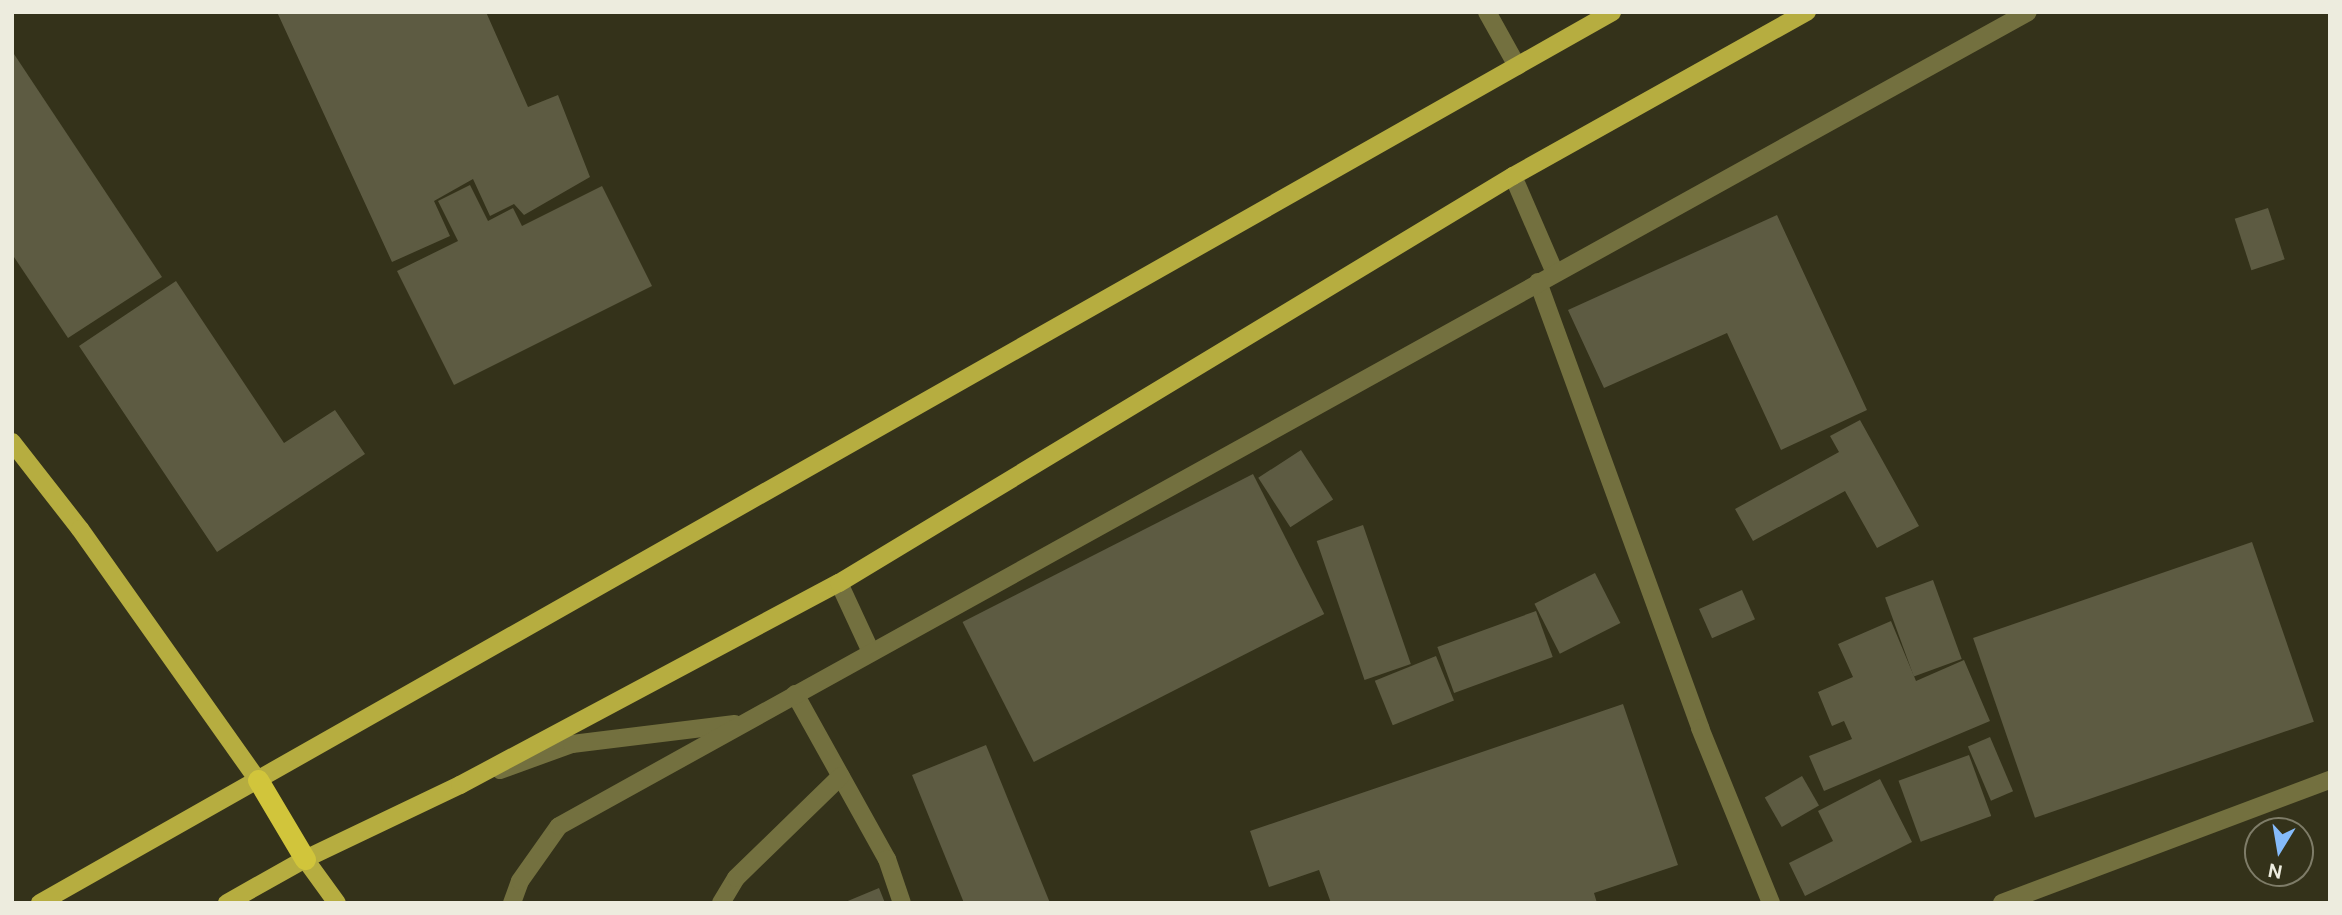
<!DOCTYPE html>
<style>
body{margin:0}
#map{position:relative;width:2342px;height:915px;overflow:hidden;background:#34321a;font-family:"DM Sans",sans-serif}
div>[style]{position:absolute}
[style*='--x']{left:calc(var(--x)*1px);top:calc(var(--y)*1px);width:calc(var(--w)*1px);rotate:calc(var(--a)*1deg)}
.building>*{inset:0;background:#5d5b42;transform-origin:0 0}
.service>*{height:18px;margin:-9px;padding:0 9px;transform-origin:9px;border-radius:9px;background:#73703f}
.minor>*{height:18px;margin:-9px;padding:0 9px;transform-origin:9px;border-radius:9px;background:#73703f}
.primary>*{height:18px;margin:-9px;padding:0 9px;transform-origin:9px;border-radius:9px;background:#b6ad40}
.motorway>*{height:21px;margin:-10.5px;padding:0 10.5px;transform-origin:10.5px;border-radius:10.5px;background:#d1c53b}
span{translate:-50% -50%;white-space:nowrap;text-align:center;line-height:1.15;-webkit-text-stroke:5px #34321a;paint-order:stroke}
.frame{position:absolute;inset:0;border:14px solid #edecde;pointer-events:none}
.north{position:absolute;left:2244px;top:817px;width:70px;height:70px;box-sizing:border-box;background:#34321a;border:2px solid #7e7c68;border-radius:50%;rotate:191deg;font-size:19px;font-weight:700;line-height:28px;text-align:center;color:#edecde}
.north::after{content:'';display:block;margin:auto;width:24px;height:32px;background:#85bbfb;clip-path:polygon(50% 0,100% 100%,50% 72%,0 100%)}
</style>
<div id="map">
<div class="building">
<div style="clip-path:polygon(277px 12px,486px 12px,528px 107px,558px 95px,590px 177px,524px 215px,514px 204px,490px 216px,473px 179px,434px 201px,450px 236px,392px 262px)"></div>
<div style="clip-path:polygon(12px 51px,162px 277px,68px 338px,12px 254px)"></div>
<div style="clip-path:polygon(470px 185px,488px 221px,513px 208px,522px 226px,602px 186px,652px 286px,454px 385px,397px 271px,458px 241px,438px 201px)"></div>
<div style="left:2268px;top:208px;width:54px;height:35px;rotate:72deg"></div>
<div style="clip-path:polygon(1777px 215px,1867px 410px,1781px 450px,1727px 333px,1604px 388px,1568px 310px)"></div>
<div style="clip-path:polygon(176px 281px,284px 443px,335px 410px,365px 454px,217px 552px,79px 346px)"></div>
<div style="clip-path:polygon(1860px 420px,1919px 526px,1877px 548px,1845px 491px,1753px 541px,1735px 509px,1839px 452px,1830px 436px)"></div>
<div style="left:1301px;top:450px;width:59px;height:51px;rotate:57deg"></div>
<div style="left:1253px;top:474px;width:157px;height:326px;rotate:63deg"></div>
<div style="left:1363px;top:525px;width:147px;height:49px;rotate:71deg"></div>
<div style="left:2252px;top:542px;width:190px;height:295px;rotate:71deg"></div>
<div style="left:1595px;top:573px;width:56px;height:68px;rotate:63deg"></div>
<div style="left:1933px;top:580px;width:84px;height:51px;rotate:70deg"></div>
<div style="left:1742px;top:590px;width:32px;height:47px;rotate:66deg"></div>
<div style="left:1536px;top:611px;width:49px;height:105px;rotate:70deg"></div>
<div style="clip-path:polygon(1891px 621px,1916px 681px,1964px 660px,1990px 721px,1824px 791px,1809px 756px,1852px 739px,1844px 721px,1832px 726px,1818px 692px,1853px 677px,1838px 644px)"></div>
<div style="left:1436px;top:656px;width:48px;height:66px;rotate:68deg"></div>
<div style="clip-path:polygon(1623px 704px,1678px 865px,1594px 893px,1597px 903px,1331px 903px,1319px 870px,1269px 887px,1250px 831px)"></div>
<div style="left:1990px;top:737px;width:59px;height:24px;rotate:67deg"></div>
<div style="clip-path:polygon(986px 745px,1050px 903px,964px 903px,912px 775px)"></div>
<div style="left:1969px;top:755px;width:65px;height:75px;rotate:70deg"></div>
<div style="left:1802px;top:776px;width:34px;height:43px;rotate:60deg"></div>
<div style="clip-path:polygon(1880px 779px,1912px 842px,1805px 896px,1789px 863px,1833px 841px,1818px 811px)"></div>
<div style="clip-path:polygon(879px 888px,885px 903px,843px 903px)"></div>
</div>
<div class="service">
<div style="--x:795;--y:694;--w:189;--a:60.9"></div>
<div style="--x:887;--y:859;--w:46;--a:71.2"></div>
<div style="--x:721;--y:903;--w:29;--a:-59"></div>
<div style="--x:736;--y:878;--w:146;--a:-44.2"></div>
</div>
<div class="minor">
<div style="--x:1487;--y:12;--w:62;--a:60.9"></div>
<div style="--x:1513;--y:176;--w:106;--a:66.6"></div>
<div style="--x:1538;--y:282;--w:475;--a:70"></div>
<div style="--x:1700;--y:728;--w:189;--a:67.9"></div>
<div style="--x:839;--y:583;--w:76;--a:65.1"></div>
<div style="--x:500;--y:770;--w:77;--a:-19.9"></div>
<div style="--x:572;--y:744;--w:164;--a:-7"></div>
<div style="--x:512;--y:903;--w:23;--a:-70"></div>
<div style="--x:520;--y:881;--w:67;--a:-54.7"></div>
<div style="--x:559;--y:826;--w:1679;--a:-28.99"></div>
<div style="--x:2002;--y:903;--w:350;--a:-20.6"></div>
</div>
<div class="primary">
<div style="--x:12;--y:442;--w:110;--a:52"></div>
<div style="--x:80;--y:529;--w:308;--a:54.7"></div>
<div style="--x:305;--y:859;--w:54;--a:54"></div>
<div style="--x:40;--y:903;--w:1807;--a:-29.54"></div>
<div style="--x:227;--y:903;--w:90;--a:-29.4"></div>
<div style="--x:305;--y:859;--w:172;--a:-25.5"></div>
<div style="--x:460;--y:785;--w:429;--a:-28.1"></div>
<div style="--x:839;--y:583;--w:787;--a:-31.13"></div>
<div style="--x:1513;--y:176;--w:337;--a:-29.2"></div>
</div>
<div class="motorway">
<div style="--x:258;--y:780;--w:92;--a:59.3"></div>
</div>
<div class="frame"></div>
<div class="north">N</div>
</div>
